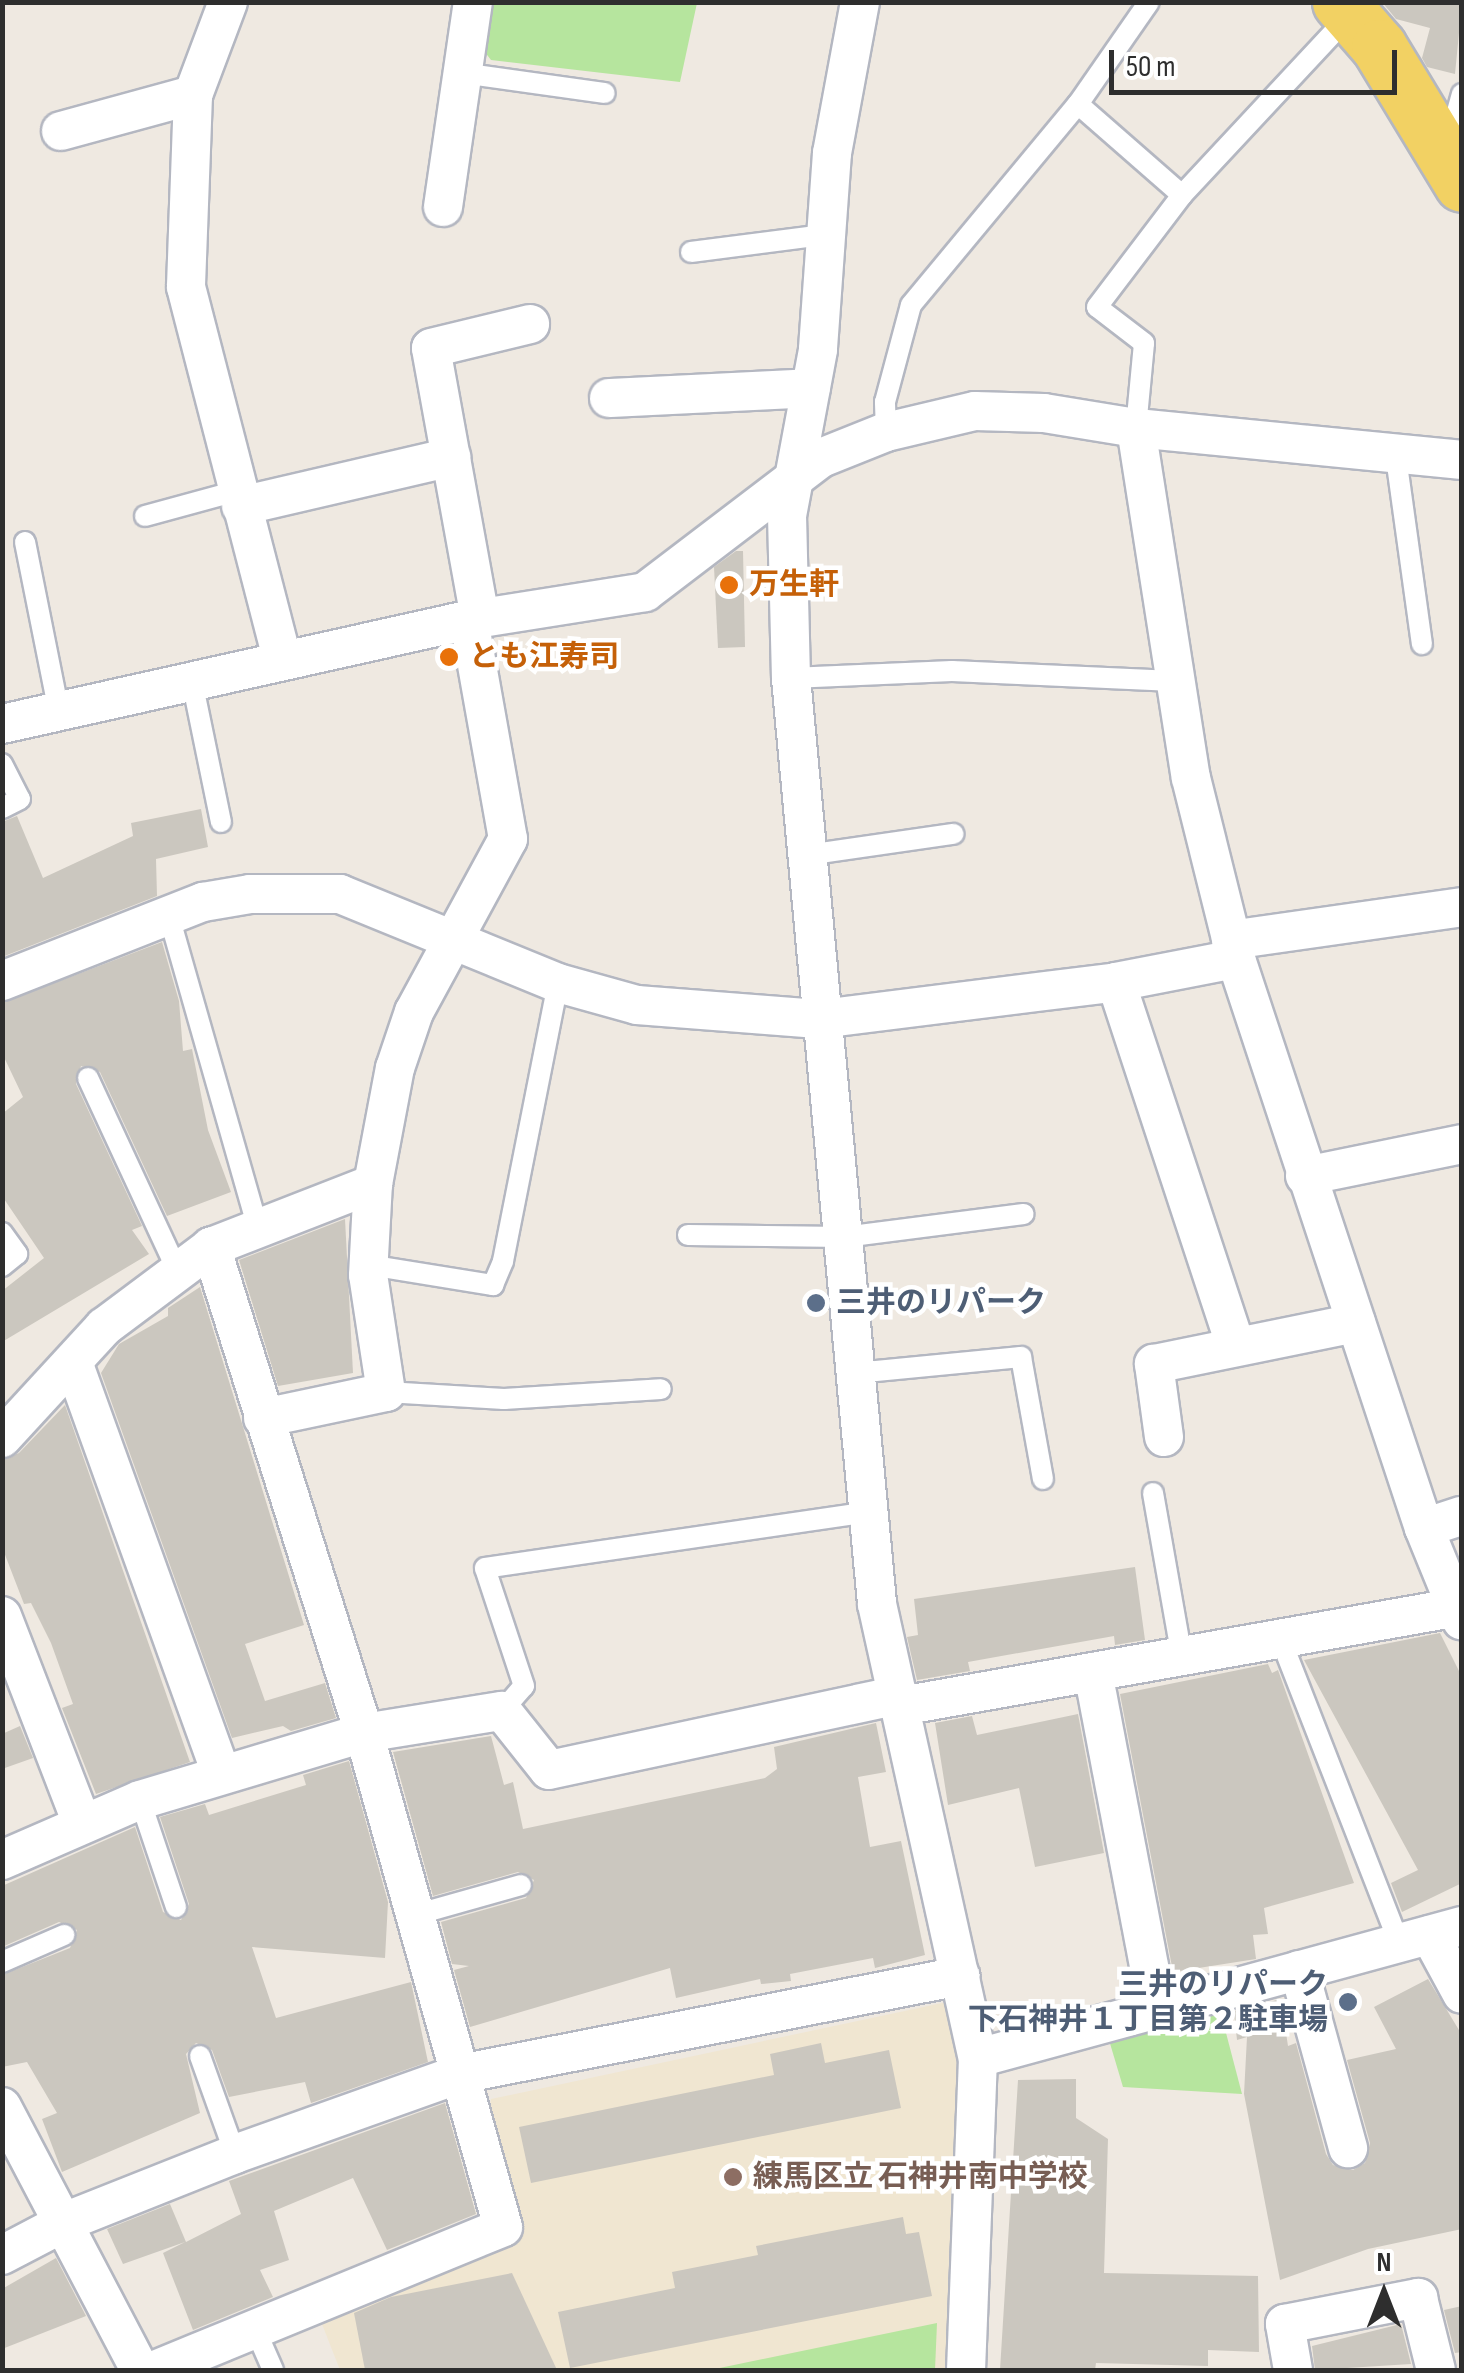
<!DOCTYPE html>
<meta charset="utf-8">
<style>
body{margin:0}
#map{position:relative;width:1464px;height:2373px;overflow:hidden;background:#efe9e1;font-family:"Sofia Sans Condensed","Noto Sans JP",sans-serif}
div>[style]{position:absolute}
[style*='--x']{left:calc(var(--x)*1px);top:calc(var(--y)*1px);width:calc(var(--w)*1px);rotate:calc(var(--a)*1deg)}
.education>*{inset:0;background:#f0e6d1}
.green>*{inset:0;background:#b6e59e}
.building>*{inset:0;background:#cbc7bf}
.roads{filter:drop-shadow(2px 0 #b4b7c1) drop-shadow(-2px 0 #b4b7c1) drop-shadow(0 2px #b4b7c1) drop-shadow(0 -2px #b4b7c1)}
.lane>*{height:20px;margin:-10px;padding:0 10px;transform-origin:10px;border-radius:10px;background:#fff}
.street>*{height:38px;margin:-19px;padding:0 19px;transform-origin:19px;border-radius:19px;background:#fff}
.primary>*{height:55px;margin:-27.5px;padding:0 27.5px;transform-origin:27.5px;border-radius:27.5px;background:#f2d163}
.dots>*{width:28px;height:28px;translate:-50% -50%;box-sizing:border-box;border:5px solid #fff;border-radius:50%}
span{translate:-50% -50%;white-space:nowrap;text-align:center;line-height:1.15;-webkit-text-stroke:9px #fff;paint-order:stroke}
.food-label{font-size:30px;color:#c56008;font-weight:700}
.left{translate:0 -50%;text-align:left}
.service-label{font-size:30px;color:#4e5e75;font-weight:700}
.right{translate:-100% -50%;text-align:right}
.education-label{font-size:30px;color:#785e54;font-weight:700}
.frame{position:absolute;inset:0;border:5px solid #2e2e2e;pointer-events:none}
.north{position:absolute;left:1334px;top:2243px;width:100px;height:100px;-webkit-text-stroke:8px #fff;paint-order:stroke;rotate:0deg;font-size:28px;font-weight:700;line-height:40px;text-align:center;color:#2e2e2e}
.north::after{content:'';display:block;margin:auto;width:35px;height:45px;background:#2e2e2e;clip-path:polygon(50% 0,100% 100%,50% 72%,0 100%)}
.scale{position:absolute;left:1109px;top:50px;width:288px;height:45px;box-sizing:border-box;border:5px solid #2e2e2e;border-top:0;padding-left:12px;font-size:30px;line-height:35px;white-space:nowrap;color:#2e2e2e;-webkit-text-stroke:8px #fff;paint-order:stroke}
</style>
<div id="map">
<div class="education">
<div style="clip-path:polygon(947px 2002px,964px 2063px,955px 2370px,340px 2370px,320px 2319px,524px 2233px,488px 2121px,491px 2099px)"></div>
</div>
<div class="green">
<div style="clip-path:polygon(489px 3px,697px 3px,680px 82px,491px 60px,481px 47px)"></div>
<div style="clip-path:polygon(1220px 2010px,1242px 2094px,1123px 2087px,1109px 2040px)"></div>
<div style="clip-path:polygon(937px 2323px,935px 2370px,710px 2370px)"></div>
</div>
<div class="building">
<div style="clip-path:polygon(1382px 2px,1462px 2px,1455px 74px,1427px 67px,1422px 58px,1430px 28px,1396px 19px)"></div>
<div style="clip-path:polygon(736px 551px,743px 551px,745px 647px,718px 648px,714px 567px)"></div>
<div style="clip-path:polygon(201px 809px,208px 847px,156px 859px,157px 896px,2px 957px,2px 822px,17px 816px,43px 878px,133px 836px,131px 823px)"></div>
<div style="clip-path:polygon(162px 942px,179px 1001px,183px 1051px,192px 1049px,208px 1130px,231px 1192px,167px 1216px,100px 1072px,81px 1066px,76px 1084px,142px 1226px,132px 1230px,149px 1254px,2px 1342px,2px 1291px,44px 1258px,2px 1196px,2px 1114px,23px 1097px,2px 1053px,2px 1003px)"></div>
<div style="clip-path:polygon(345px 1219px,353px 1373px,278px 1386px,239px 1260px)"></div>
<div style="clip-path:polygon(200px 1287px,304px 1625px,245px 1644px,265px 1701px,325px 1683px,336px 1718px,291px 1731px,283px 1726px,232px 1738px,101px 1373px,119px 1344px,168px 1316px,168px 1308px)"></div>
<div style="clip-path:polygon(65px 1405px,190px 1762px,96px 1794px,62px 1708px,73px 1704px,51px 1643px,31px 1603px,24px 1604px,2px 1547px,2px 1460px,19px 1453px)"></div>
<div style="clip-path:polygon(1135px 1567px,1145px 1640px,1115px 1645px,1114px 1636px,968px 1662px,970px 1671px,917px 1680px,907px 1637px,918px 1635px,914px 1599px)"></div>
<div style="clip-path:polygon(1440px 1633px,1462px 1677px,1462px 1883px,1402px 1912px,1391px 1883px,1418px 1870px,1304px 1660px)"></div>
<div style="clip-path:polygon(1268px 1664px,1272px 1673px,1278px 1670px,1354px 1883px,1264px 1908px,1268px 1934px,1253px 1935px,1256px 1959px,1173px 1972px,1120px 1694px)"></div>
<div style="clip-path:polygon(1078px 1714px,1104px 1853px,1035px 1867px,1019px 1788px,948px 1805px,935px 1723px,972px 1716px,977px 1735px)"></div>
<div style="clip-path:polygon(876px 1723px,886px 1772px,858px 1777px,870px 1847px,901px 1841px,925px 1955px,875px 1968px,873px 1958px,790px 1974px,791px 1981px,761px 1984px,760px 1979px,676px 1998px,670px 1968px,470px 2027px,454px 1970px,469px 1966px,452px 1964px,441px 1922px,526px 1898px,534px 1880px,518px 1872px,433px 1896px,393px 1752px,491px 1736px,504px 1785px,513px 1782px,523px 1829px,765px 1778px,777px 1769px,774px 1747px)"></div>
<div style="clip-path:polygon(20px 1726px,33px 1758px,2px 1769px,2px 1734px)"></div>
<div style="clip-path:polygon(349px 1761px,388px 1902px,385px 1958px,252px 1947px,276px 2018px,411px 1982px,428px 2062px,311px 2103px,305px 2082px,229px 2097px,212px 2050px,196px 2043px,186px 2054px,200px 2113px,62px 2172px,42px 2119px,57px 2113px,27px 2062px,2px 2067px,2px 1975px,70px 1948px,77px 1930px,59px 1922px,2px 1947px,2px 1886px,135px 1827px,163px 1912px,181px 1920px,189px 1904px,160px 1817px,205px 1804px,209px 1815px,306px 1785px,303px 1775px)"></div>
<div style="clip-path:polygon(1428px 1979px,1462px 2035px,1462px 2229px,1368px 2249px,1280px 2280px,1244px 2094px,1247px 2037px,1237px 2040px,1234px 2011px,1281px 1999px,1288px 2046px,1296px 2043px,1326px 2154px,1333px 2165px,1353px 2170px,1365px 2163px,1370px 2143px,1347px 2060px,1396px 2049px,1374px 2007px)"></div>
<div style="clip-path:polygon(821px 2043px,825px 2063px,889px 2050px,901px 2108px,531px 2183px,519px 2127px,774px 2075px,770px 2054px)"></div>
<div style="clip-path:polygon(1076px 2079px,1076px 2118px,1108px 2139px,1104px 2273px,1258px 2276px,1259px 2352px,1208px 2350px,1208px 2366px,1096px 2363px,1095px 2370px,1000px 2370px,1018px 2080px)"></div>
<div style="clip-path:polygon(445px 2103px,476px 2214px,387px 2250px,353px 2178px,274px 2211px,289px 2260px,260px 2270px,273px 2297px,193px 2330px,163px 2253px,185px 2242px,123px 2264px,107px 2229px,170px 2204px,186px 2242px,241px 2214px,229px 2181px)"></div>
<div style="clip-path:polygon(903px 2217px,906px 2234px,919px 2232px,932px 2296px,570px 2368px,558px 2312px,675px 2288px,672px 2272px,758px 2255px,756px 2246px)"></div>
<div style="clip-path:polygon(56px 2258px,86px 2316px,2px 2349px,2px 2289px)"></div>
<div style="clip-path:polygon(512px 2273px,557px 2370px,365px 2370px,354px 2313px,391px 2297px)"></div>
<div style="clip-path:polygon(1462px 2306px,1462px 2352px,1455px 2353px,1444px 2310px)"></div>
<div style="clip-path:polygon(1401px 2324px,1411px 2364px,1315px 2370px,1312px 2346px)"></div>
</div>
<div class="roads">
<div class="lane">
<div style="--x:462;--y:73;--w:144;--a:8"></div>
<div style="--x:1078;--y:104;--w:138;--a:41.2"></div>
<div style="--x:1448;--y:144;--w:52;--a:-74.4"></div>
<div style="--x:691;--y:252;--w:134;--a:-7.3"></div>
<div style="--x:1136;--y:428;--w:85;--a:-84.6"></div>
<div style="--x:1144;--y:343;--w:59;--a:-142.5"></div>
<div style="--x:1097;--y:307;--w:141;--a:-52.8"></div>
<div style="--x:1182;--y:195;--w:245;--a:-47"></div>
<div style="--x:886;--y:432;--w:30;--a:-92"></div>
<div style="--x:885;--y:402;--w:100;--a:-75"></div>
<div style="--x:911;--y:305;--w:261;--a:-50.3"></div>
<div style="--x:1078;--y:104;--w:124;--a:-55.2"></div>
<div style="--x:1395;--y:450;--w:196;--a:82.1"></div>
<div style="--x:145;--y:516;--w:95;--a:-15.2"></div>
<div style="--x:25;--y:542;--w:173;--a:78.7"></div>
<div style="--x:791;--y:678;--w:161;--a:-2.5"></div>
<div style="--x:952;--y:671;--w:222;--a:2.6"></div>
<div style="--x:192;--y:681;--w:144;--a:78.4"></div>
<div style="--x:2;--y:764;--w:39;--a:63"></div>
<div style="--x:20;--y:799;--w:20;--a:153"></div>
<div style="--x:807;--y:855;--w:148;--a:-8.2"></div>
<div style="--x:169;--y:916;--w:325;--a:74.1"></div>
<div style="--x:88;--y:1078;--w:214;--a:65.1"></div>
<div style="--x:2;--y:1233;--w:26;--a:54"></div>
<div style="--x:17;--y:1254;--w:19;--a:141"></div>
<div style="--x:688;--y:1235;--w:156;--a:0.7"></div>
<div style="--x:844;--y:1237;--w:181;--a:-7.3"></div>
<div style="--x:369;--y:1265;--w:126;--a:9.2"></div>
<div style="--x:493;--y:1285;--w:26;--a:-67"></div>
<div style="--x:503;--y:1261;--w:283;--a:-78.8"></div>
<div style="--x:855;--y:1373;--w:167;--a:-5.5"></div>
<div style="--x:1021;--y:1357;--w:124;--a:79.8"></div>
<div style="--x:386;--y:1392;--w:118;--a:3.4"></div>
<div style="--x:504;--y:1399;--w:157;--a:-3.6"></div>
<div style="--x:1153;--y:1493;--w:167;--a:80"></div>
<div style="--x:1281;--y:1640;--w:324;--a:68.7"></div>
<div style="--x:502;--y:1711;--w:33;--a:-49"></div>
<div style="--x:524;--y:1686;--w:124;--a:-108.3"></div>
<div style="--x:485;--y:1568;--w:386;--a:-8.3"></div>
<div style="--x:140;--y:1800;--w:113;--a:71.4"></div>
<div style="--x:415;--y:1915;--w:110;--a:-15.8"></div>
<div style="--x:2;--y:1962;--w:68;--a:-23.5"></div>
<div style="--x:200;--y:2056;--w:104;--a:70.3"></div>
<div style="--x:255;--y:2329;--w:45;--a:66.3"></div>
</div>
<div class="street">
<div style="--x:228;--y:2;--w:99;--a:110.6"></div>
<div style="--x:193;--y:95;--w:192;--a:92.1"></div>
<div style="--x:186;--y:287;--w:383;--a:75.5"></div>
<div style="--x:860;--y:2;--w:154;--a:100.5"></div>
<div style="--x:832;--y:153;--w:197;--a:94.1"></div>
<div style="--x:818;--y:350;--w:168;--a:100.6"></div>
<div style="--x:787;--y:515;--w:163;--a:88.6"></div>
<div style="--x:791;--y:678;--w:930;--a:84.69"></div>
<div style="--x:877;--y:1604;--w:465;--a:77.5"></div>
<div style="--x:978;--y:2058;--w:312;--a:92.2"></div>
<div style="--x:61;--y:131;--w:137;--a:-15.3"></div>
<div style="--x:443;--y:207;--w:207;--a:-81.7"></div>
<div style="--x:609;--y:398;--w:202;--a:-2.8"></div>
<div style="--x:1136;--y:428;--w:354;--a:81.1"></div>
<div style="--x:1191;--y:778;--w:187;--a:76"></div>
<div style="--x:1236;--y:959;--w:599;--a:71.72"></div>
<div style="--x:1424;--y:1528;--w:100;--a:67.8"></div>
<div style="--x:241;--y:506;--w:216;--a:-13.1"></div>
<div style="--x:480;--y:618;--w:274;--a:-100.3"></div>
<div style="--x:431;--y:348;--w:102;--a:-13.6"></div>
<div style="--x:2;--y:724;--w:478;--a:-12.6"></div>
<div style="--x:469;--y:620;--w:178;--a:-9"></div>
<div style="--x:645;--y:592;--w:221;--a:-37.3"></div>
<div style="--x:821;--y:458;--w:70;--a:-21.8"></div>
<div style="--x:886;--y:432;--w:91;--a:-13.3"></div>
<div style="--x:975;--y:411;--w:69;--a:1.7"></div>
<div style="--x:1044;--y:413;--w:93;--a:9.3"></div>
<div style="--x:1136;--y:428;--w:328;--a:5.6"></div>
<div style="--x:1231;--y:940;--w:233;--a:-8.1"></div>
<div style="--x:2;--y:981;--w:216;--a:-21.5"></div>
<div style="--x:203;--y:902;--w:48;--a:-9.7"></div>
<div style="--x:250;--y:894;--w:90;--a:0"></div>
<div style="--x:340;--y:894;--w:235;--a:22.2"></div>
<div style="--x:558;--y:983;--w:82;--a:15.6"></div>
<div style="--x:637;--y:1005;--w:185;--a:4.4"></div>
<div style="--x:821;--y:1019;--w:297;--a:-7.1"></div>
<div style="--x:1116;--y:982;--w:122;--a:-10.9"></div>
<div style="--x:1116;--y:982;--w:384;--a:71.8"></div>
<div style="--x:1305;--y:1176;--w:160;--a:-11.5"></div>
<div style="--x:73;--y:1362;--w:437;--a:70.2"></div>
<div style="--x:263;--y:1418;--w:126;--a:-11.9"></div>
<div style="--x:386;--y:1392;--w:118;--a:-98.7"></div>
<div style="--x:368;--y:1275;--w:91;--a:-86.9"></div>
<div style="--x:373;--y:1184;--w:118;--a:-79.3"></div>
<div style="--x:395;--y:1068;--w:59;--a:-71.3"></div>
<div style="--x:414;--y:1012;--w:197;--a:-61.5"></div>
<div style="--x:508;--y:839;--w:222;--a:-100.1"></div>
<div style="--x:1164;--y:1437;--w:74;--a:-97.8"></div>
<div style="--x:1154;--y:1364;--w:206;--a:-11.5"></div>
<div style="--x:2;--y:1438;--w:151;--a:-47.4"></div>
<div style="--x:104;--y:1327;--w:134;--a:-36.8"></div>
<div style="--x:211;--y:1247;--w:174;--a:-21.3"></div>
<div style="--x:1424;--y:1528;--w:40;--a:-18"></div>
<div style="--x:2;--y:1616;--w:222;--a:68.9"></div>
<div style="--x:1093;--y:1672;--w:343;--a:79.2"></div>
<div style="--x:901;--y:1706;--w:561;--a:-10.07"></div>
<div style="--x:2;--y:1860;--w:150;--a:-23.5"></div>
<div style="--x:140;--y:1800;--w:234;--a:-16.7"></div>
<div style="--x:364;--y:1733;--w:140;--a:-9.1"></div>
<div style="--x:502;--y:1711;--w:75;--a:51.5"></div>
<div style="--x:549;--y:1770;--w:358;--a:-12.1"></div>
<div style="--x:1430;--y:1935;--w:67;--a:61.5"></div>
<div style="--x:1299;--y:1970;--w:185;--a:74.6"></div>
<div style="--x:978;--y:2058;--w:502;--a:-15.26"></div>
<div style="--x:2;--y:2107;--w:297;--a:62.3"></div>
<div style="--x:2;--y:2255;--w:73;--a:-27.6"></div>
<div style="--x:67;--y:2221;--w:181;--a:-21.7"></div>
<div style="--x:235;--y:2154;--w:239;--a:-19.6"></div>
<div style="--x:460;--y:2074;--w:510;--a:-11.09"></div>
<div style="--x:155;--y:2370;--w:376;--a:-22.3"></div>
<div style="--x:503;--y:2227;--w:513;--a:-105.72"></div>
<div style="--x:364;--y:1733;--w:510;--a:-107.47"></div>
<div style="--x:1293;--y:2370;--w:47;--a:-99.9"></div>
<div style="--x:1285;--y:2324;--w:136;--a:-11.1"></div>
<div style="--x:1418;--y:2298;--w:74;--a:76"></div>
</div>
<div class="primary">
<div style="--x:1340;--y:2;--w:60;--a:49.1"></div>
<div style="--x:1379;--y:47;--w:160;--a:58.8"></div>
</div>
</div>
<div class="dots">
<div style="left:729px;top:585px;background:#e8710a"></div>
<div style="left:449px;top:657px;background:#e8710a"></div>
<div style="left:816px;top:1303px;background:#5c6f8a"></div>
<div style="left:1348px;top:2002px;background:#5c6f8a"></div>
<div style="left:733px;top:2177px;background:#8d6e63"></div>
</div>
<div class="food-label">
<span class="left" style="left:749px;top:585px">万生軒</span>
<span class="left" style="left:469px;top:657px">とも江寿司</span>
</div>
<div class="service-label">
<span class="left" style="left:836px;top:1303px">三井のリパーク</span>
<span class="right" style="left:1328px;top:2002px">三井のリパーク<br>下石神井１丁目第２駐車場</span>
</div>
<div class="education-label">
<span class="left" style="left:753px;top:2177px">練馬区立 石神井南中学校</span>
</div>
<div class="frame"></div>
<div class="north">N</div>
<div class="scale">50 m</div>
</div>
